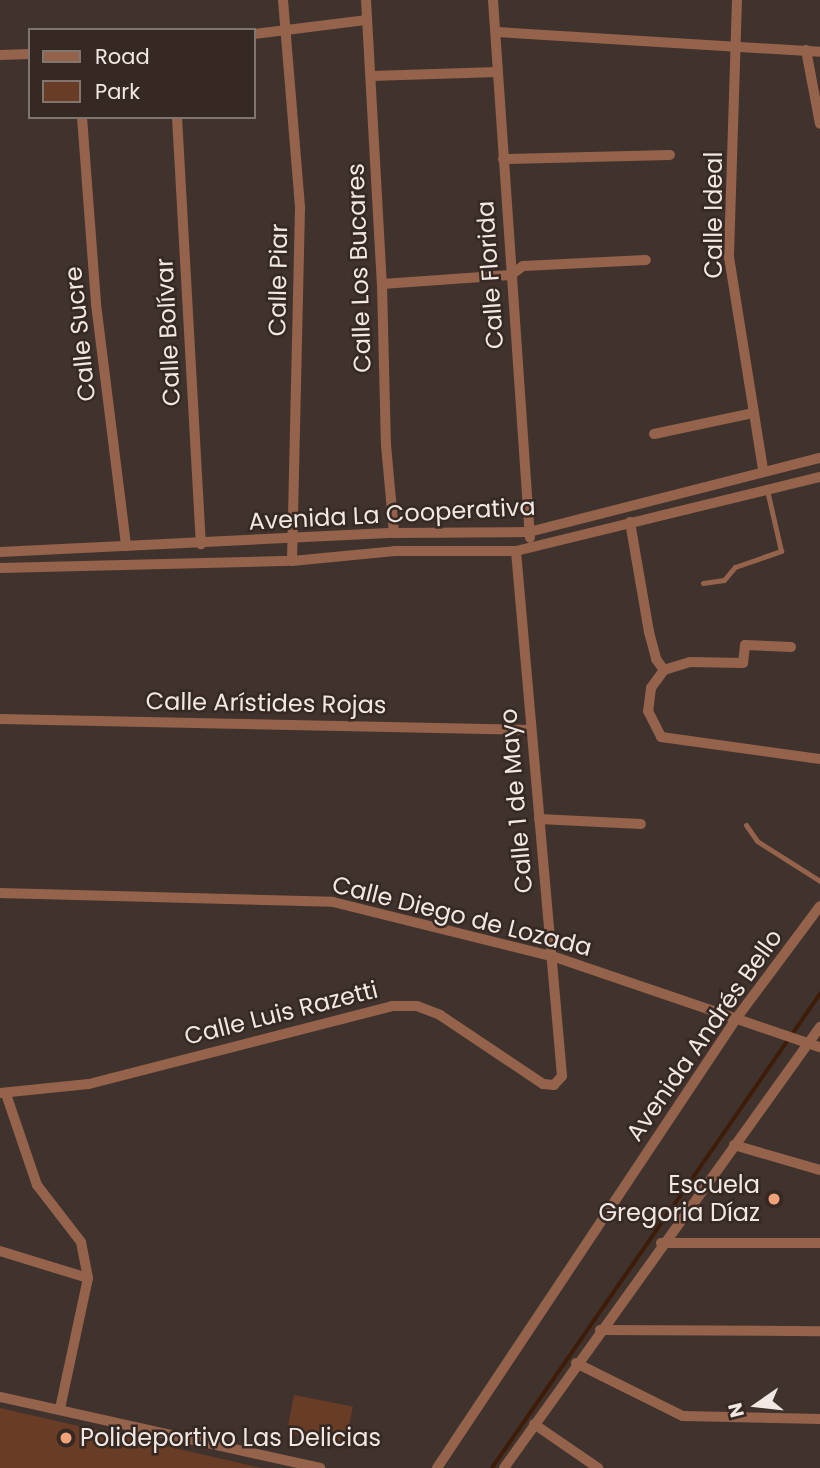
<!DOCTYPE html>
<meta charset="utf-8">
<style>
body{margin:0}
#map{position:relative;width:820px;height:1468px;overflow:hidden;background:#40332d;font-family:Poppins,sans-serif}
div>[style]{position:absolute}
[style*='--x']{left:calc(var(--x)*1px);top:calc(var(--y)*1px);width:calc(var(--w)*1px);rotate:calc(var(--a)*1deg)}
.green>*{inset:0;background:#693c26;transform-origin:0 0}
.stream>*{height:3.5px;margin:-1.75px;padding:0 1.75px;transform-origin:1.75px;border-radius:1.75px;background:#3f1c08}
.lane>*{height:5px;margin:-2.5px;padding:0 2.5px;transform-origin:2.5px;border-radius:2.5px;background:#95634b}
.street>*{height:10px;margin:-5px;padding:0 5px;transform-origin:5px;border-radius:5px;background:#95634b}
.dots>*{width:19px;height:19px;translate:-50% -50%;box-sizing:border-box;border:4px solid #362923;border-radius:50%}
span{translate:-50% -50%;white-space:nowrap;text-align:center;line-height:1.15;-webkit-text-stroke:5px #362923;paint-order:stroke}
.street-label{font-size:24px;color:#f1e8e4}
.poi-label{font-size:24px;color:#f1e8e4}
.right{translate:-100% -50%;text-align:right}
.left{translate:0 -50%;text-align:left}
.legend{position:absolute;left:28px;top:28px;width:228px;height:91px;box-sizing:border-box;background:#362923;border:2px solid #817570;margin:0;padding:9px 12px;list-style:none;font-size:21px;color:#f1e8e4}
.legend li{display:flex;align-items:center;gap:14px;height:35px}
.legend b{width:35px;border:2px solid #817570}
.north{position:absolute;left:722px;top:1370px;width:70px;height:70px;-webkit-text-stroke:5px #362923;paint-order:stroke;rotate:256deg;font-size:19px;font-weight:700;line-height:28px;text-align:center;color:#f1e8e4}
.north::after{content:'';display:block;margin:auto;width:24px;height:32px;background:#f1e8e4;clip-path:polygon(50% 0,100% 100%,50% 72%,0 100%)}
</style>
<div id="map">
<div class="green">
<div style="left:294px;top:1395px;width:60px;height:38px;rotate:11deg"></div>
<div style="clip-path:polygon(0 1408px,262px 1468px,0 1468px)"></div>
</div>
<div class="stream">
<div style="--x:492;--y:1468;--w:576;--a:-55.32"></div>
</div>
<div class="lane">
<div style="--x:703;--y:583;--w:21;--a:-8"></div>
<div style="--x:724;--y:580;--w:17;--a:-50"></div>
<div style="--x:735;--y:567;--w:49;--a:-19.2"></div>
<div style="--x:781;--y:551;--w:63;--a:-102.9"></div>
<div style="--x:746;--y:825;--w:19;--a:55"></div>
<div style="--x:757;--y:841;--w:75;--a:32.4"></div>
</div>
<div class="street">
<div style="--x:283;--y:0;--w:209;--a:85.3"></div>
<div style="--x:300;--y:208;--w:353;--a:91.3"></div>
<div style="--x:366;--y:0;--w:284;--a:86.8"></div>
<div style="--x:382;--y:284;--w:161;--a:88.6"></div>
<div style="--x:386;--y:445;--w:88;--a:84.8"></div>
<div style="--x:493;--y:0;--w:539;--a:86.07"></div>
<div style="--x:737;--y:0;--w:257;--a:91.8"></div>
<div style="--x:729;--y:257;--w:216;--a:80.9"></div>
<div style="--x:496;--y:32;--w:325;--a:3.5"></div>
<div style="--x:254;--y:34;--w:114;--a:-7.1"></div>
<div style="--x:806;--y:50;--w:75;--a:79.3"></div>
<div style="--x:0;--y:55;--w:30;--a:-2"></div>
<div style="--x:371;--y:76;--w:126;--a:-1.8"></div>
<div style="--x:82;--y:117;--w:188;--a:85.7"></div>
<div style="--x:96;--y:304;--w:244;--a:82.9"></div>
<div style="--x:177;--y:117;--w:428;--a:86.8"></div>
<div style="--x:503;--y:159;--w:167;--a:-1.4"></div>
<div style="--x:382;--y:284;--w:129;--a:-4"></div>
<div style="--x:511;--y:275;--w:15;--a:-37"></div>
<div style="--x:523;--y:266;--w:123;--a:-2.8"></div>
<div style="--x:654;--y:434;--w:102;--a:-11.9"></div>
<div style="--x:630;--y:522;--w:112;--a:80.2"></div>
<div style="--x:649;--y:632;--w:28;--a:75"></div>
<div style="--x:656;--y:659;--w:14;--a:54"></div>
<div style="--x:0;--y:552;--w:394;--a:-2.8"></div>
<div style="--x:394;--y:533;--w:135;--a:-0.4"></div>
<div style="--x:529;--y:532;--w:300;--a:-14.3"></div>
<div style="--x:0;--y:568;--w:292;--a:-1.4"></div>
<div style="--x:292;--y:561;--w:103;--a:-5.5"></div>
<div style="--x:395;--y:551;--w:121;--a:0"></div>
<div style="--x:516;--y:551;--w:313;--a:-13.7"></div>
<div style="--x:791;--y:647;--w:46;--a:-177.5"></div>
<div style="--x:745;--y:645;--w:18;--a:96"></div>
<div style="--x:743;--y:663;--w:53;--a:-178.9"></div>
<div style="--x:690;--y:662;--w:27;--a:163"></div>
<div style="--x:664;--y:670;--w:22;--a:126"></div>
<div style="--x:651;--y:688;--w:23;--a:97"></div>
<div style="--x:648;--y:711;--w:29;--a:63"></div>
<div style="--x:661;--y:737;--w:161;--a:7.9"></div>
<div style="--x:0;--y:719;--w:530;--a:1.19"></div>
<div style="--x:539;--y:819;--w:102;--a:2.8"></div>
<div style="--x:0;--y:893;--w:333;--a:1.5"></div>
<div style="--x:333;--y:902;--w:226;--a:13.9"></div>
<div style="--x:552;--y:956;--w:283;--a:18.8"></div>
<div style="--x:0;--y:1093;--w:89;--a:-5.8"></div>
<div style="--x:89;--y:1084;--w:313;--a:-14.4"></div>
<div style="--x:392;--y:1006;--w:25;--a:0"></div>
<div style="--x:417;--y:1006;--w:25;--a:21"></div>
<div style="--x:440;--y:1015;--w:124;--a:33.8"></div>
<div style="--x:543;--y:1084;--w:11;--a:5"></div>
<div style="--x:554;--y:1085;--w:12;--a:-48"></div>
<div style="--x:562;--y:1076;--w:527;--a:-95.01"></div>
<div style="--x:6;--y:1094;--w:96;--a:71.2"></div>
<div style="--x:37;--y:1185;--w:72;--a:52.3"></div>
<div style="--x:81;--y:1242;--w:37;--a:79"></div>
<div style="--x:88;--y:1278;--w:134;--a:102.1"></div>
<div style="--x:734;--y:1145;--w:90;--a:16.2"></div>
<div style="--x:661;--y:1243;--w:159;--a:0"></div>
<div style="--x:0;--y:1251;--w:92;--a:17.1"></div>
<div style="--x:600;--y:1330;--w:220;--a:0.3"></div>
<div style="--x:576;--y:1363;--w:119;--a:26.4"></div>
<div style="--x:683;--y:1416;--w:137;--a:1.3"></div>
<div style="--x:0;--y:1397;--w:328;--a:12.5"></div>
<div style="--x:534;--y:1424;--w:78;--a:34.5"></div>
<div style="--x:437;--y:1468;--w:543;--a:-56.34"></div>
<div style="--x:738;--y:1016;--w:137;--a:-53.3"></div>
<div style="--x:504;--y:1468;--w:543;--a:-54.38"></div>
</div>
<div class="dots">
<div style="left:774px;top:1199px;background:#f1a27b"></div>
<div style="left:66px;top:1438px;background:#f1a27b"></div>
</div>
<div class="street-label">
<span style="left:714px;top:215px;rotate:-90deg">Calle Ideal</span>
<span style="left:359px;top:268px;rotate:-92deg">Calle Los Bucares</span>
<span style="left:490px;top:275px;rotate:-94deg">Calle Florida</span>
<span style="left:278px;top:280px;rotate:-89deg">Calle Piar</span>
<span style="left:168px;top:332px;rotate:-93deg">Calle Bolívar</span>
<span style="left:80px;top:334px;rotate:-96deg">Calle Sucre</span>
<span style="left:392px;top:514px;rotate:-3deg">Avenida La Cooperativa</span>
<span style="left:266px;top:703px;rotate:1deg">Calle Arístides Rojas</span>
<span style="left:516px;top:801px;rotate:-95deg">Calle 1 de Mayo</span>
<span style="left:462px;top:916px;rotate:14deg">Calle Diego de Lozada</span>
<span style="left:281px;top:1013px;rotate:-14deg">Calle Luis Razetti</span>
<span style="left:704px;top:1035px;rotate:-55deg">Avenida Andrés Bello</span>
</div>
<div class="poi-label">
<span class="right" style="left:760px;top:1199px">Escuela<br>Gregoria Díaz</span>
<span class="left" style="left:80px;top:1438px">Polideportivo Las Delicias</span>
</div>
<ul class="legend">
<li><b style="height:9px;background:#95634b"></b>Road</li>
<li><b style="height:19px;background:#693c26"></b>Park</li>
</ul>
<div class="north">N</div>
</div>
